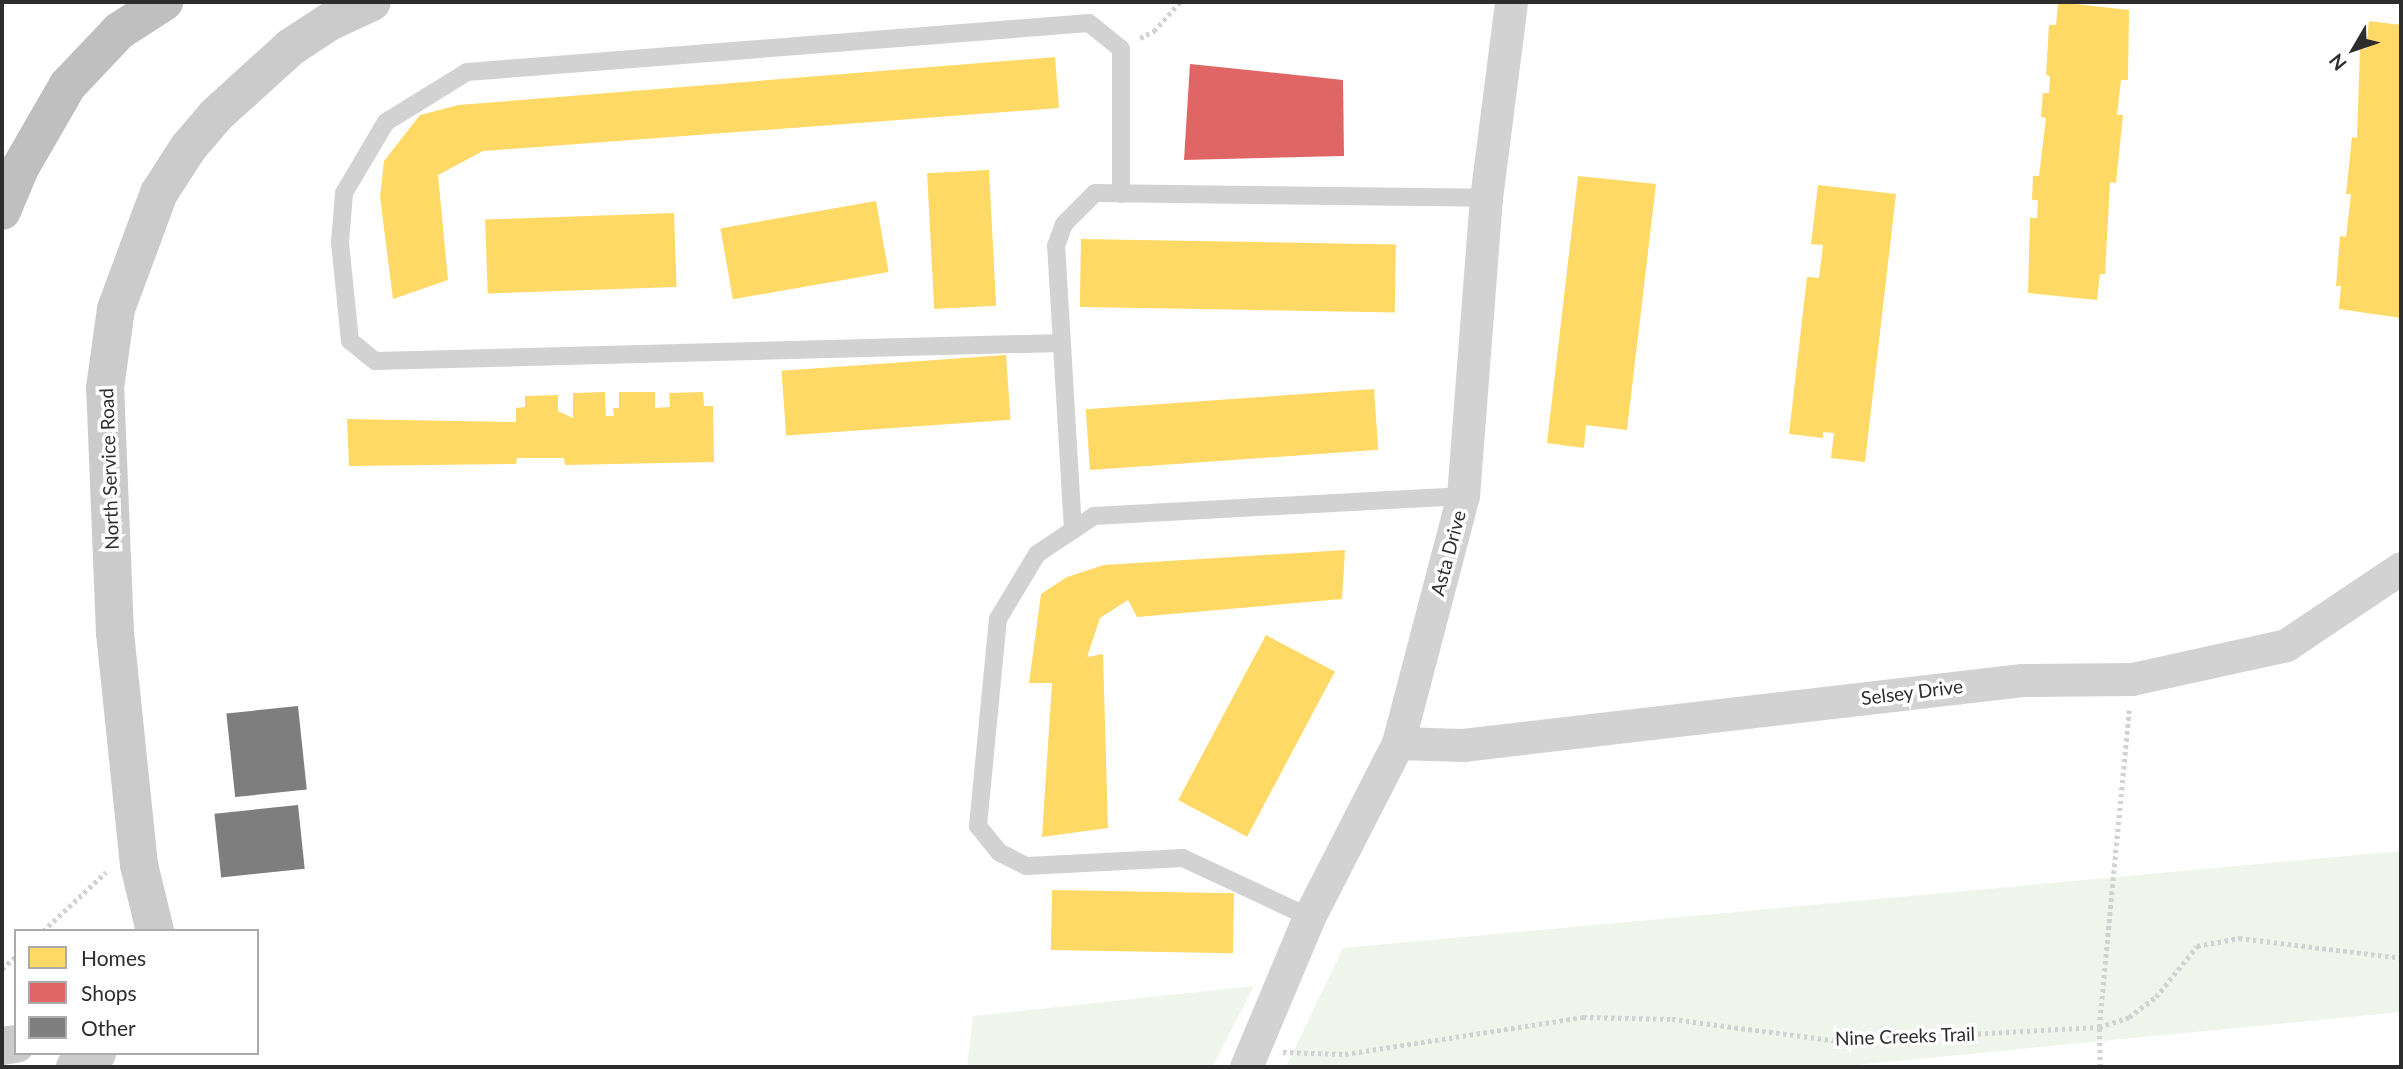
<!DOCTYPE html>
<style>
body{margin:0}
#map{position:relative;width:2403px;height:1069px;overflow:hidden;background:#fff;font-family:Lato,sans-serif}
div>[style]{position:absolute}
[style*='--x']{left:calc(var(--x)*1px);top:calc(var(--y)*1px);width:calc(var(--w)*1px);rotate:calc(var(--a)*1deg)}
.green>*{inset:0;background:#eff5ea}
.homes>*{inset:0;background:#ffd966;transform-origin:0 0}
.shops>*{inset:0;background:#e06666}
.building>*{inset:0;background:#7e7e7e;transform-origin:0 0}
.path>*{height:4.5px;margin-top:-2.25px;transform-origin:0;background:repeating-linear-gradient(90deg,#d2d2d2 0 3.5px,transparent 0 7px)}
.lane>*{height:18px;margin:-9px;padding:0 9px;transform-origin:9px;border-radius:9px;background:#d2d2d2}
.street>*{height:33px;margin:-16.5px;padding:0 16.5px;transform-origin:16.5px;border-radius:16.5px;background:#d2d2d2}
.secondary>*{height:38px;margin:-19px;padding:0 19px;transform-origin:19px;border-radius:19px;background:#cbcbcb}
.highway>*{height:38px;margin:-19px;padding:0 19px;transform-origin:19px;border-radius:19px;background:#bfbfbf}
span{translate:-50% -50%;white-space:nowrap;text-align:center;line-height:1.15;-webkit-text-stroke:7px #fff;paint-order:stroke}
.street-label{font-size:19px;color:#2d2d2d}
.frame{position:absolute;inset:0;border:4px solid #2d2d2d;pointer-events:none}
.legend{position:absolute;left:14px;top:929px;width:245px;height:126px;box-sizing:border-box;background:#fff;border:2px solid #ababab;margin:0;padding:9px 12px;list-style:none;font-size:21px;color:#2d2d2d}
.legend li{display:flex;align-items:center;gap:14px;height:35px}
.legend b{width:35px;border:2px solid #ababab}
.north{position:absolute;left:2319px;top:14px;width:70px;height:70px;-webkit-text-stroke:5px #fff;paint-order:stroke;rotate:231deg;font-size:19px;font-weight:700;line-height:28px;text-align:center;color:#2d2d2d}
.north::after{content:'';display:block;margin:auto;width:24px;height:32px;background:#2d2d2d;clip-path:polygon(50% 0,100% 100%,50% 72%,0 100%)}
</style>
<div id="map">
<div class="green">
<div style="clip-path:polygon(2401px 851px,2401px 1012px,1835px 1067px,1286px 1067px,1343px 948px)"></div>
<div style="clip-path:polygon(1254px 986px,1212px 1067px,967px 1067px,973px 1016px)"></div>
</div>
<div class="homes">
<div style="clip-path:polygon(2058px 2px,2129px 10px,2128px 80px,2121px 80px,2117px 115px,2123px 115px,2116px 183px,2110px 182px,2105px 274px,2100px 274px,2097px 300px,2028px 293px,2030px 218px,2037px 218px,2038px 200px,2032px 200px,2033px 176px,2039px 176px,2046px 118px,2041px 117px,2043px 93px,2049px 93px,2050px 76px,2046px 75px,2049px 25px,2056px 25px)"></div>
<div style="clip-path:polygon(2369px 21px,2401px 25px,2401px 318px,2339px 309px,2341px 286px,2336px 286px,2340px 236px,2346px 237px,2351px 194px,2346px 194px,2352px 137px,2357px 138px,2360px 48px,2366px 49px)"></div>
<div style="clip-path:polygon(1055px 57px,1059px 108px,483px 151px,438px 175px,448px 280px,393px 299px,380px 197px,384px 161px,420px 115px,459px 105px)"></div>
<div style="left:989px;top:170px;width:136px;height:62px;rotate:87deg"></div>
<div style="clip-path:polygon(1578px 176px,1656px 184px,1627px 430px,1586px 425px,1584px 448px,1547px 443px)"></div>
<div style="clip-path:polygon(1818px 185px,1896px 194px,1865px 462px,1831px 458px,1834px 433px,1823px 432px,1823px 438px,1789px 434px,1807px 277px,1819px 278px,1823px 245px,1811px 244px)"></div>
<div style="left:876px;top:201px;width:72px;height:158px;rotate:80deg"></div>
<div style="left:674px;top:213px;width:74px;height:189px;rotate:88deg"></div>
<div style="left:1081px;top:239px;width:315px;height:68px;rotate:1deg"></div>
<div style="left:1006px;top:355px;width:65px;height:225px;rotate:86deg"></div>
<div style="left:1374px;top:389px;width:61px;height:289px;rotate:86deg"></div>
<div style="clip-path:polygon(605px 392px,606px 416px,614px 416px,613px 408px,619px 408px,619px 392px,655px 392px,655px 408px,670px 407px,669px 393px,703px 392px,704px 406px,713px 406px,714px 462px,565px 465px,564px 458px,517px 458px,516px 464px,349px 466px,347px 419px,516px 422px,516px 408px,525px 407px,525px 396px,558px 395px,558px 411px,573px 418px,573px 393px)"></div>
<div style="clip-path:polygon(1345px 550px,1342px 599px,1137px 617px,1128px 600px,1100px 618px,1087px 657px,1103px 654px,1108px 828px,1042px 837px,1052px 683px,1029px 683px,1041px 594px,1067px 577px,1104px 565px)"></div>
<div style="left:1266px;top:635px;width:78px;height:187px;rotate:28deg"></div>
<div style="left:1052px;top:890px;width:182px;height:60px;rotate:1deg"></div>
</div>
<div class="shops">
<div style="clip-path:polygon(1190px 64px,1343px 80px,1344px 156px,1184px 160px)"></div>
</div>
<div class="building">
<div style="left:298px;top:706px;width:84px;height:72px;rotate:84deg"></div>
<div style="left:298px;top:805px;width:64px;height:84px;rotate:84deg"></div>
</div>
<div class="path">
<div style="--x:1140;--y:38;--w:16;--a:-27"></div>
<div style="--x:1154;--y:31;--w:39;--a:-48"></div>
<div style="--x:43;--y:931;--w:86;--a:-43.1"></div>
<div style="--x:2;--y:969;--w:19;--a:-43"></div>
<div style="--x:1283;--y:1052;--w:62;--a:1.8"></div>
<div style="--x:1345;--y:1054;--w:241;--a:-8.8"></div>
<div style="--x:1583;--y:1017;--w:89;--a:1.3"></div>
<div style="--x:1672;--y:1019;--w:167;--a:7.5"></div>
<div style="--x:1838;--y:1041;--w:261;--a:-3.1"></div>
<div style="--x:2099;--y:1027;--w:32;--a:-18"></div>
<div style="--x:2129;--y:1017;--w:34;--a:-37"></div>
<div style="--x:2156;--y:997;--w:65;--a:-51.2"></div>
<div style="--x:2197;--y:946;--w:43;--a:-10.8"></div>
<div style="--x:2239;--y:938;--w:163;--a:7"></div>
<div style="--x:2100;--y:1067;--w:40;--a:-91.4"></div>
<div style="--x:2099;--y:1027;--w:318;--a:-84.6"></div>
</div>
<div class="lane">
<div style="--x:1060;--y:343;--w:685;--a:178.49"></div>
<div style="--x:375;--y:361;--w:32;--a:-141"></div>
<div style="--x:350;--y:341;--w:99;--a:-95.8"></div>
<div style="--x:340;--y:243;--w:50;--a:-85.4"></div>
<div style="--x:344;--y:193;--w:82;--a:-59.4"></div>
<div style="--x:386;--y:122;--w:95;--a:-31.7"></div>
<div style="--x:467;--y:72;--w:624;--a:-4.5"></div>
<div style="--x:1089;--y:23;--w:41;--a:39.1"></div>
<div style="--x:1121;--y:49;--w:145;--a:90"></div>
<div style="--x:1073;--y:530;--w:285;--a:-93.4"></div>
<div style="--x:1056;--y:246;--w:23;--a:-70"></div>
<div style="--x:1064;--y:224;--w:44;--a:-45"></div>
<div style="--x:1095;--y:193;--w:391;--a:0.7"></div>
<div style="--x:1309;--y:917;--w:139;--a:-154.9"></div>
<div style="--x:1183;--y:858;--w:157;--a:177.1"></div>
<div style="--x:1026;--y:866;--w:30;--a:-153"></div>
<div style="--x:999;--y:852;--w:33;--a:-129"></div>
<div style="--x:978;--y:826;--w:208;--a:-84.5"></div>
<div style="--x:998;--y:619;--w:76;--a:-59"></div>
<div style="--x:1037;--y:554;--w:69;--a:-33.7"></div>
<div style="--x:1094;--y:516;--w:370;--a:-3.1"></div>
</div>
<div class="street">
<div style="--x:1398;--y:743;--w:65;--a:1.8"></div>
<div style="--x:1463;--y:745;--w:563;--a:-6.63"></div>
<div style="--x:2022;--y:680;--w:110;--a:-0.5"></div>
<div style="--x:2132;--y:679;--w:158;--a:-12.4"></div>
<div style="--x:2286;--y:645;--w:138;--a:-33.8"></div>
<div style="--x:1246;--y:1067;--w:163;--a:-67.2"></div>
<div style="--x:1309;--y:917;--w:195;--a:-62.9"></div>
<div style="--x:1398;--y:743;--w:255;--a:-75.3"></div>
<div style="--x:1463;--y:496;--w:299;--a:-85.6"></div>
<div style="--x:1486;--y:198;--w:198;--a:-82.7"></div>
</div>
<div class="secondary">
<div style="--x:155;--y:931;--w:68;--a:-103.6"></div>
<div style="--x:139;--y:865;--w:233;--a:-95.9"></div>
<div style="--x:115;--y:633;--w:245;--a:-92.3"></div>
<div style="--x:105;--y:388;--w:80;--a:-82.1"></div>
<div style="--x:116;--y:309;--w:124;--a:-69.7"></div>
<div style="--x:159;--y:193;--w:54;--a:-57.2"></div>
<div style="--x:188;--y:148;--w:43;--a:-49.7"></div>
<div style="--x:216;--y:115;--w:101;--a:-42.2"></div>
<div style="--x:291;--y:47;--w:45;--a:-33.3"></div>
<div style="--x:329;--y:22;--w:47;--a:-24.9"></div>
<div style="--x:2;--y:1046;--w:14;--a:-8"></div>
<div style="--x:75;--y:1067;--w:26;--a:-32"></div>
</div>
<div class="highway">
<div style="--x:2;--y:211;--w:47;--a:-67.3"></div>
<div style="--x:20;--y:168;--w:96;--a:-60"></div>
<div style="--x:68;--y:85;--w:74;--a:-46.6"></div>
<div style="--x:119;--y:31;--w:54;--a:-32.8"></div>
</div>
<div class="street-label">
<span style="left:109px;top:469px;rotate:-92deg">North Service Road</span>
<span style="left:1448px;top:553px;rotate:-75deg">Asta Drive</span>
<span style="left:1912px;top:692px;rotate:-7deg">Selsey Drive</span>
<span style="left:1905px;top:1036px;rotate:-2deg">Nine Creeks Trail</span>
</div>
<div class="frame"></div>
<ul class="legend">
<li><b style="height:19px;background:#ffd966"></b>Homes</li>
<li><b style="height:19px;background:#e06666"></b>Shops</li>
<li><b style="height:19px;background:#7e7e7e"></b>Other</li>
</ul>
<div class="north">N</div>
</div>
